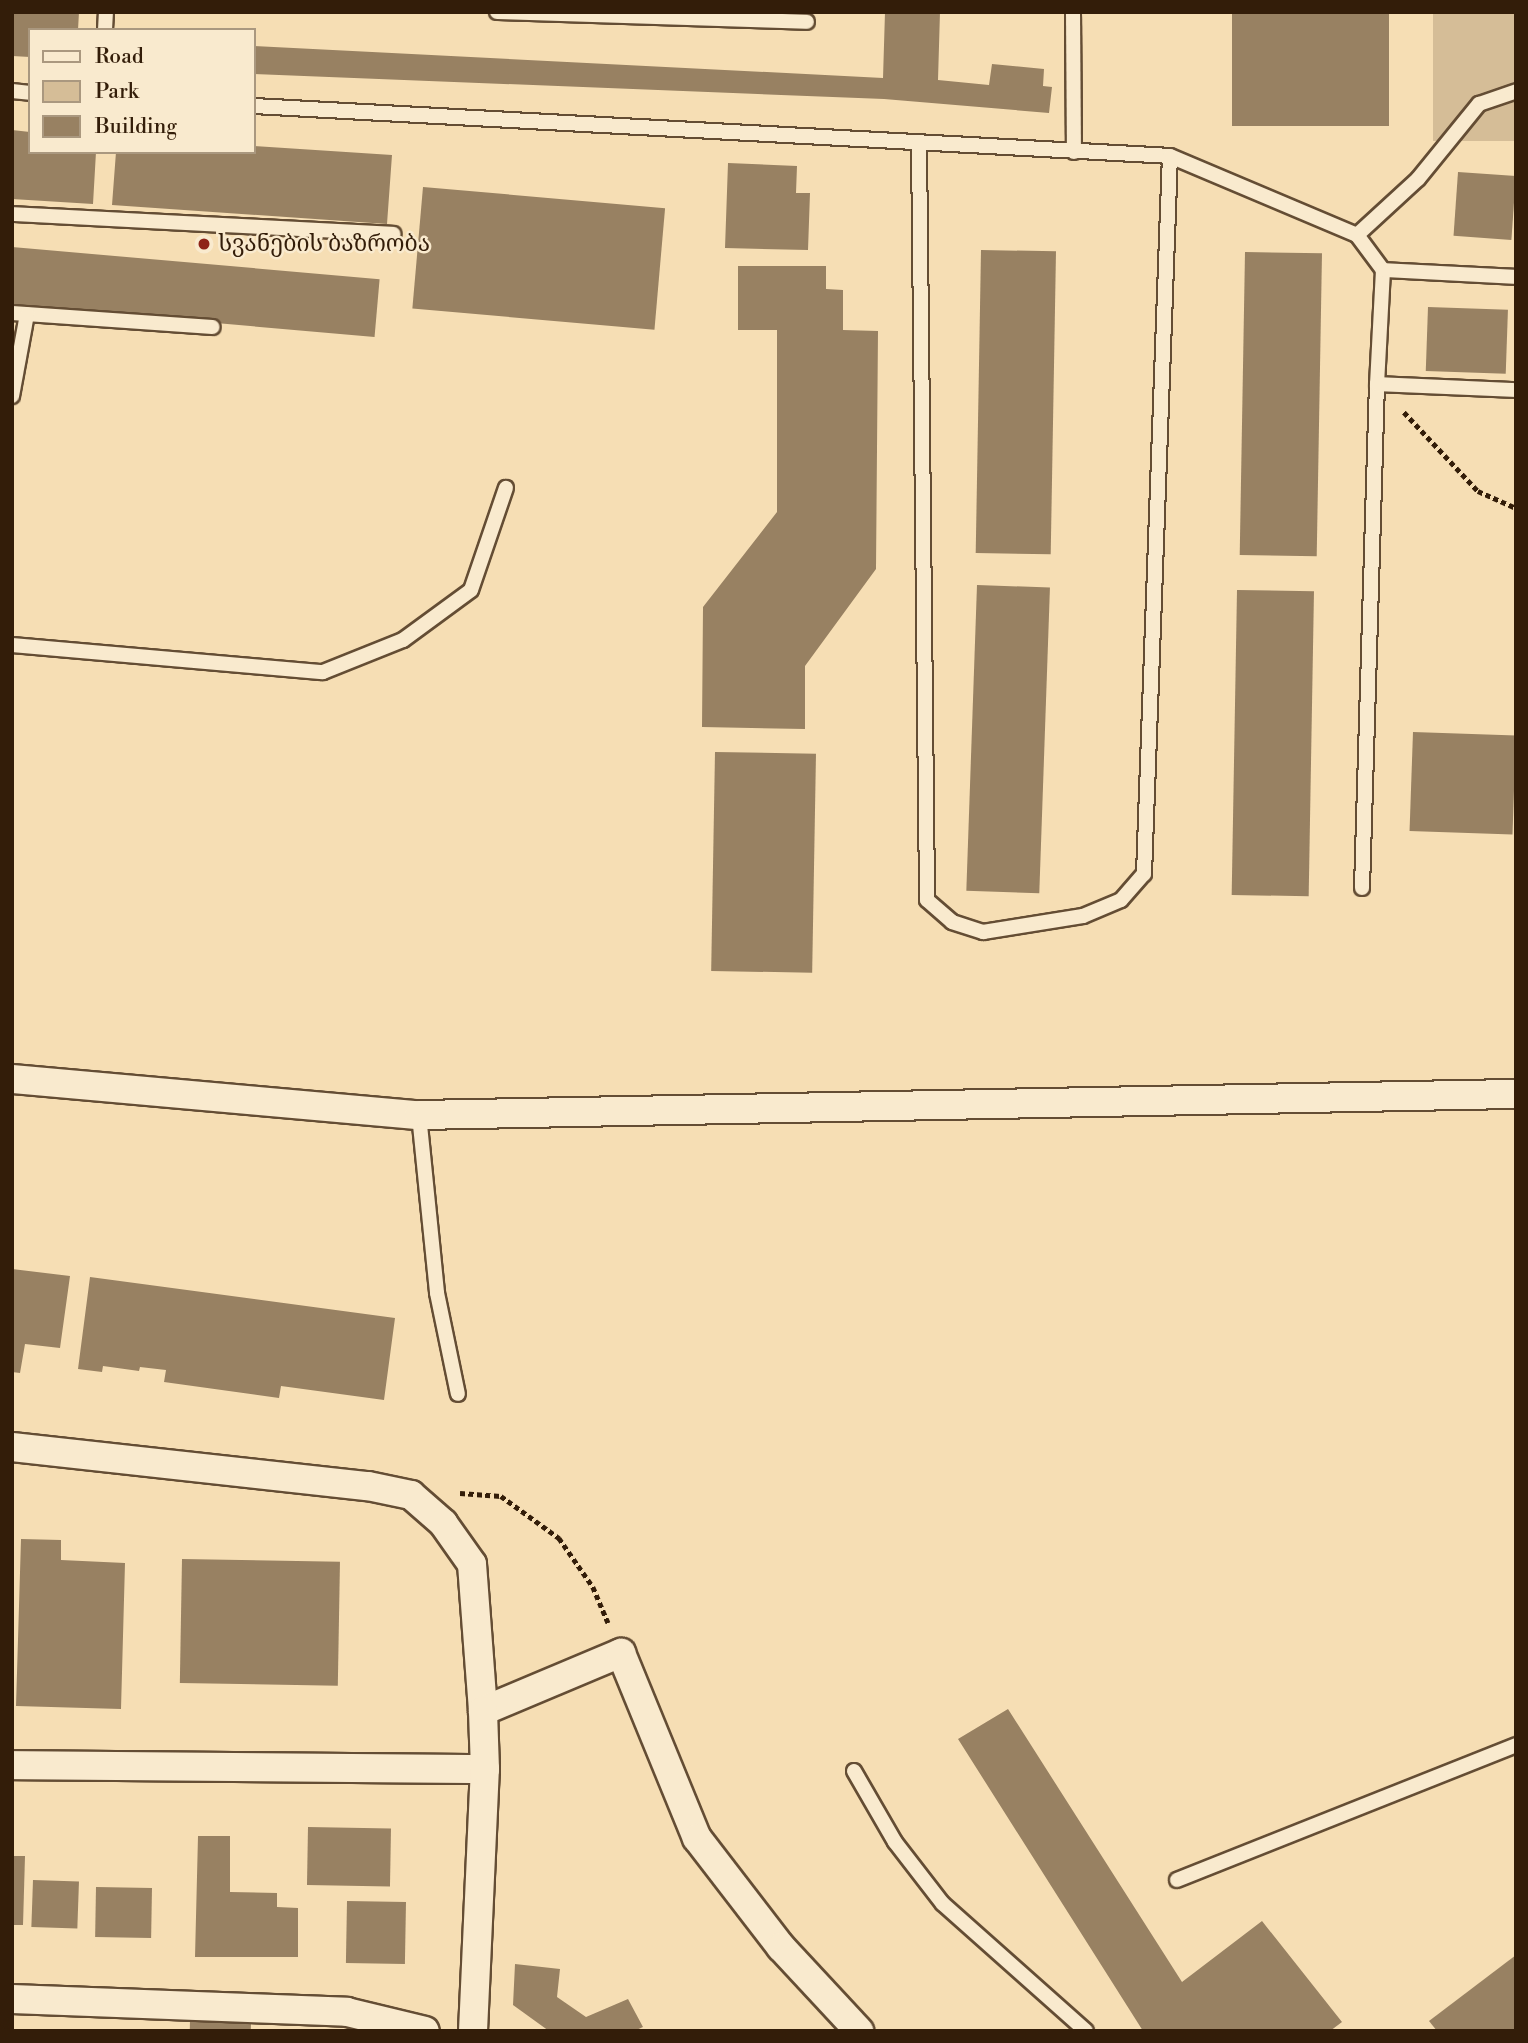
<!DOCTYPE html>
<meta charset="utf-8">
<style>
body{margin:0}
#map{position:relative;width:1528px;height:2043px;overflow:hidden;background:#f6deb4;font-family:"Libre Bodoni","Noto Serif Georgian",serif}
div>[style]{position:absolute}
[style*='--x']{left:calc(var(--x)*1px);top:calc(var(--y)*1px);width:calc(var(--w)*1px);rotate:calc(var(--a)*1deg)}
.green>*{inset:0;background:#d5bd97;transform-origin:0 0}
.building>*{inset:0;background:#988162;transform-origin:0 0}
.path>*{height:4.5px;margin-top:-2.25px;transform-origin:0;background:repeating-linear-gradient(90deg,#331d09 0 5px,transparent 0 8.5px)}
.roads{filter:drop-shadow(2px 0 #644d34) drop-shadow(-2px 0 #644d34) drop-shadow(0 2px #644d34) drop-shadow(0 -2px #644d34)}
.service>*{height:14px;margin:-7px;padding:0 7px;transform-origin:7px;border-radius:7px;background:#f9eace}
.minor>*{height:28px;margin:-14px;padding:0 14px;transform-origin:14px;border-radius:14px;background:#f9eace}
.dots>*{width:19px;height:19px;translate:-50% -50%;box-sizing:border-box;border:4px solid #f9eace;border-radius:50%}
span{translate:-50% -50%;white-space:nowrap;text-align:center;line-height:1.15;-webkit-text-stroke:5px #f9eace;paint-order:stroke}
.poi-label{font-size:23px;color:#331d09}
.left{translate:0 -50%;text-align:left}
.frame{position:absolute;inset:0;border:14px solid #331d09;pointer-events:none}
.legend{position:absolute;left:28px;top:28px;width:228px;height:126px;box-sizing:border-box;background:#f9eace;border:2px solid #aa987f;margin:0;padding:9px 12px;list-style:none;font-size:21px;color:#331d09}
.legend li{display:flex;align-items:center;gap:14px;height:35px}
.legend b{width:35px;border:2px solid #aa987f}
</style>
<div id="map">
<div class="green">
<div style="left:1433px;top:12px;width:83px;height:129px"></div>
</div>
<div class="building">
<div style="clip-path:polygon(12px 12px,79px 12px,78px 30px,30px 30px,30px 57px,12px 56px)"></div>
<div style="clip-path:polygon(885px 12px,940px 12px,938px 80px,989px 85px,992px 64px,1044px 69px,1043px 86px,1052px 87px,1049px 113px,884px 99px,254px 74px,254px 46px,883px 78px)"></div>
<div style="left:1232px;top:12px;width:157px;height:114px"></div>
<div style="clip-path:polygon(12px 130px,30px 132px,30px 152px,96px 152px,93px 204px,12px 199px)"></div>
<div style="clip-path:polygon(254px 146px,392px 155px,387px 224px,112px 205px,116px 152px,254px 152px)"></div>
<div style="clip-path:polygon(728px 163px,797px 166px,796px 193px,810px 193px,808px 250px,725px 248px)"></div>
<div style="left:1458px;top:172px;width:58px;height:64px;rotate:4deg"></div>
<div style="left:423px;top:187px;width:243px;height:122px;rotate:5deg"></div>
<div style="left:12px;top:247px;width:369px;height:58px;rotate:5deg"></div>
<div style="left:981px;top:250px;width:75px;height:303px;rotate:1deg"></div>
<div style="left:1245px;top:252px;width:77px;height:303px;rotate:1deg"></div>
<div style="clip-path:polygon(738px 266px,826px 266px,826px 289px,843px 290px,843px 330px,878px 331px,876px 569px,805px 666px,805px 729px,702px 727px,703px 607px,777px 512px,777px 330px,738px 330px)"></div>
<div style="left:1428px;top:307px;width:80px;height:64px;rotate:2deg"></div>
<div style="left:977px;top:585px;width:73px;height:306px;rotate:2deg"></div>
<div style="left:1237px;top:590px;width:77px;height:305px;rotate:1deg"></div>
<div style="left:1413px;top:732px;width:103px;height:99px;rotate:2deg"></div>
<div style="left:715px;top:752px;width:101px;height:219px;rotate:1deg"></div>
<div style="clip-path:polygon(12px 1269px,70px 1276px,60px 1348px,25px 1344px,20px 1373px,12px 1372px)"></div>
<div style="clip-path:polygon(90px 1277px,395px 1318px,384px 1400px,281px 1386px,279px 1398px,164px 1382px,166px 1370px,140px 1367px,139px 1371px,103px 1366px,102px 1372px,78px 1369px)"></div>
<div style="clip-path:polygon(21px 1539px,61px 1540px,61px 1560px,125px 1563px,121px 1709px,16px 1706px)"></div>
<div style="left:182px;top:1559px;width:158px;height:124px;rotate:1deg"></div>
<div style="clip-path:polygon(1008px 1709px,1182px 1982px,1262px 1921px,1342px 2022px,1330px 2031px,1143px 2031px,958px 1739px)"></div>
<div style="left:308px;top:1827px;width:83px;height:58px;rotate:1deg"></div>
<div style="clip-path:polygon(198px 1836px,230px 1836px,230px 1892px,277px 1893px,277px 1907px,298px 1908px,298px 1957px,195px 1957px)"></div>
<div style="clip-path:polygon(12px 1856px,25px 1856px,23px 1925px,12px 1925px)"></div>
<div style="left:33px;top:1880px;width:46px;height:47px;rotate:2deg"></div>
<div style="left:96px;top:1887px;width:56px;height:50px;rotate:1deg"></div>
<div style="left:347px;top:1901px;width:59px;height:62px;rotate:1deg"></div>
<div style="clip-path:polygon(1516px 1955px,1516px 2031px,1437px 2031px,1429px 2021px)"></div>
<div style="clip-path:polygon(515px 1964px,560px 1969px,557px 1997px,586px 2017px,628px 1999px,643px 2027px,634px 2031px,549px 2031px,513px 2005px)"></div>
<div style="left:190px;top:2019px;width:61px;height:12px;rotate:1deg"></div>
</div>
<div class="path">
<div style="--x:1404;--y:412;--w:108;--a:46.9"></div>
<div style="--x:1478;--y:491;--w:42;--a:24.1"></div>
<div style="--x:460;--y:1493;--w:41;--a:4.2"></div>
<div style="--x:501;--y:1496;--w:72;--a:35.9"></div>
<div style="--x:559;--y:1538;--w:60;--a:55.2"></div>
<div style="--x:593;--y:1587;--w:39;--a:67"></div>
</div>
<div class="roads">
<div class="service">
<div style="--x:497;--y:12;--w:310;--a:1.8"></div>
<div style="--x:1073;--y:12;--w:140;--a:89.6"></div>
<div style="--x:105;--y:30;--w:18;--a:-87"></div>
<div style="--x:12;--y:91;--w:18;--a:6"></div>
<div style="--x:254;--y:106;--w:917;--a:3.12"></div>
<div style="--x:1170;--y:156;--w:203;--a:22.9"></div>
<div style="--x:1357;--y:235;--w:44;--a:53.4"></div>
<div style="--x:1383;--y:270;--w:114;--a:93"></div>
<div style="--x:919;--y:144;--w:756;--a:89.39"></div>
<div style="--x:927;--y:900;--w:33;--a:41"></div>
<div style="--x:952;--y:922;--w:33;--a:18"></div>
<div style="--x:983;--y:932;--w:101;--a:-9.1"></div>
<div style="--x:1083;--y:916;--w:41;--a:-22.8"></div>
<div style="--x:1121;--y:900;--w:35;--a:-49"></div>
<div style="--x:1144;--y:874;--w:718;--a:-87.93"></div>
<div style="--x:12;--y:214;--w:382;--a:3"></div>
<div style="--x:1357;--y:235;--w:83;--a:-42.6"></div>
<div style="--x:1418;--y:179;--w:97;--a:-50.9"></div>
<div style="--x:1479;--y:104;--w:39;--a:-19"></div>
<div style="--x:1383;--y:270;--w:133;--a:3"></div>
<div style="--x:12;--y:313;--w:201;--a:4"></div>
<div style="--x:12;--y:396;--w:83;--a:-79.6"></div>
<div style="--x:12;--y:645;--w:312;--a:5"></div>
<div style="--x:323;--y:672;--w:86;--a:-21.8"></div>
<div style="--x:403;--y:640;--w:84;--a:-36.3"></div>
<div style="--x:471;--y:590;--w:108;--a:-71.1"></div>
<div style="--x:1362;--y:888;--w:504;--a:-88.3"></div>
<div style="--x:1377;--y:384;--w:139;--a:2.5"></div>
<div style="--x:419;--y:1115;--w:179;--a:84.2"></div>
<div style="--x:437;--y:1293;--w:103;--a:78.3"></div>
<div style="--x:854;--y:1771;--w:82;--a:60"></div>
<div style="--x:895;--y:1842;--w:78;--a:52.3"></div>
<div style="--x:943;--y:1904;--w:191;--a:41.6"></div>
<div style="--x:1177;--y:1880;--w:365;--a:-21.7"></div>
</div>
<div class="minor">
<div style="--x:12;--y:1079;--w:409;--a:5.1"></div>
<div style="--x:419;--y:1115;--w:1097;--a:-1.1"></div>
<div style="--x:12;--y:1447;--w:358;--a:6.3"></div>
<div style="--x:368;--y:1486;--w:44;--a:11.8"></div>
<div style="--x:411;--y:1495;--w:43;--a:41.2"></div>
<div style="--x:443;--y:1523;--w:50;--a:54.7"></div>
<div style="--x:472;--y:1564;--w:147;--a:85.7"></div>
<div style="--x:483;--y:1711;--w:150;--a:-22.8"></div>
<div style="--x:621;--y:1653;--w:200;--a:67.7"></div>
<div style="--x:697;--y:1838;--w:138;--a:52.4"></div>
<div style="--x:781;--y:1947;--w:115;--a:47.1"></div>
<div style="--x:12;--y:1765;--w:473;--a:0.5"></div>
<div style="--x:12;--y:1999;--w:335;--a:2.2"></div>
<div style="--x:347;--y:2012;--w:80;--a:13.7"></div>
<div style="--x:473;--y:2031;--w:262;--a:-87.4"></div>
<div style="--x:485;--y:1769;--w:58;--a:-92"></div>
</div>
</div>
<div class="dots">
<div style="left:204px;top:244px;background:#8f2418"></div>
</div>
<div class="poi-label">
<span class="left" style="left:218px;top:244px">სვანების ბაზრობა</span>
</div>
<div class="frame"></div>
<ul class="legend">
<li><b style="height:9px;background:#f9eace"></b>Road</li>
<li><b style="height:19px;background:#d5bd97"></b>Park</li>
<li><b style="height:19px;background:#988162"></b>Building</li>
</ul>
</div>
